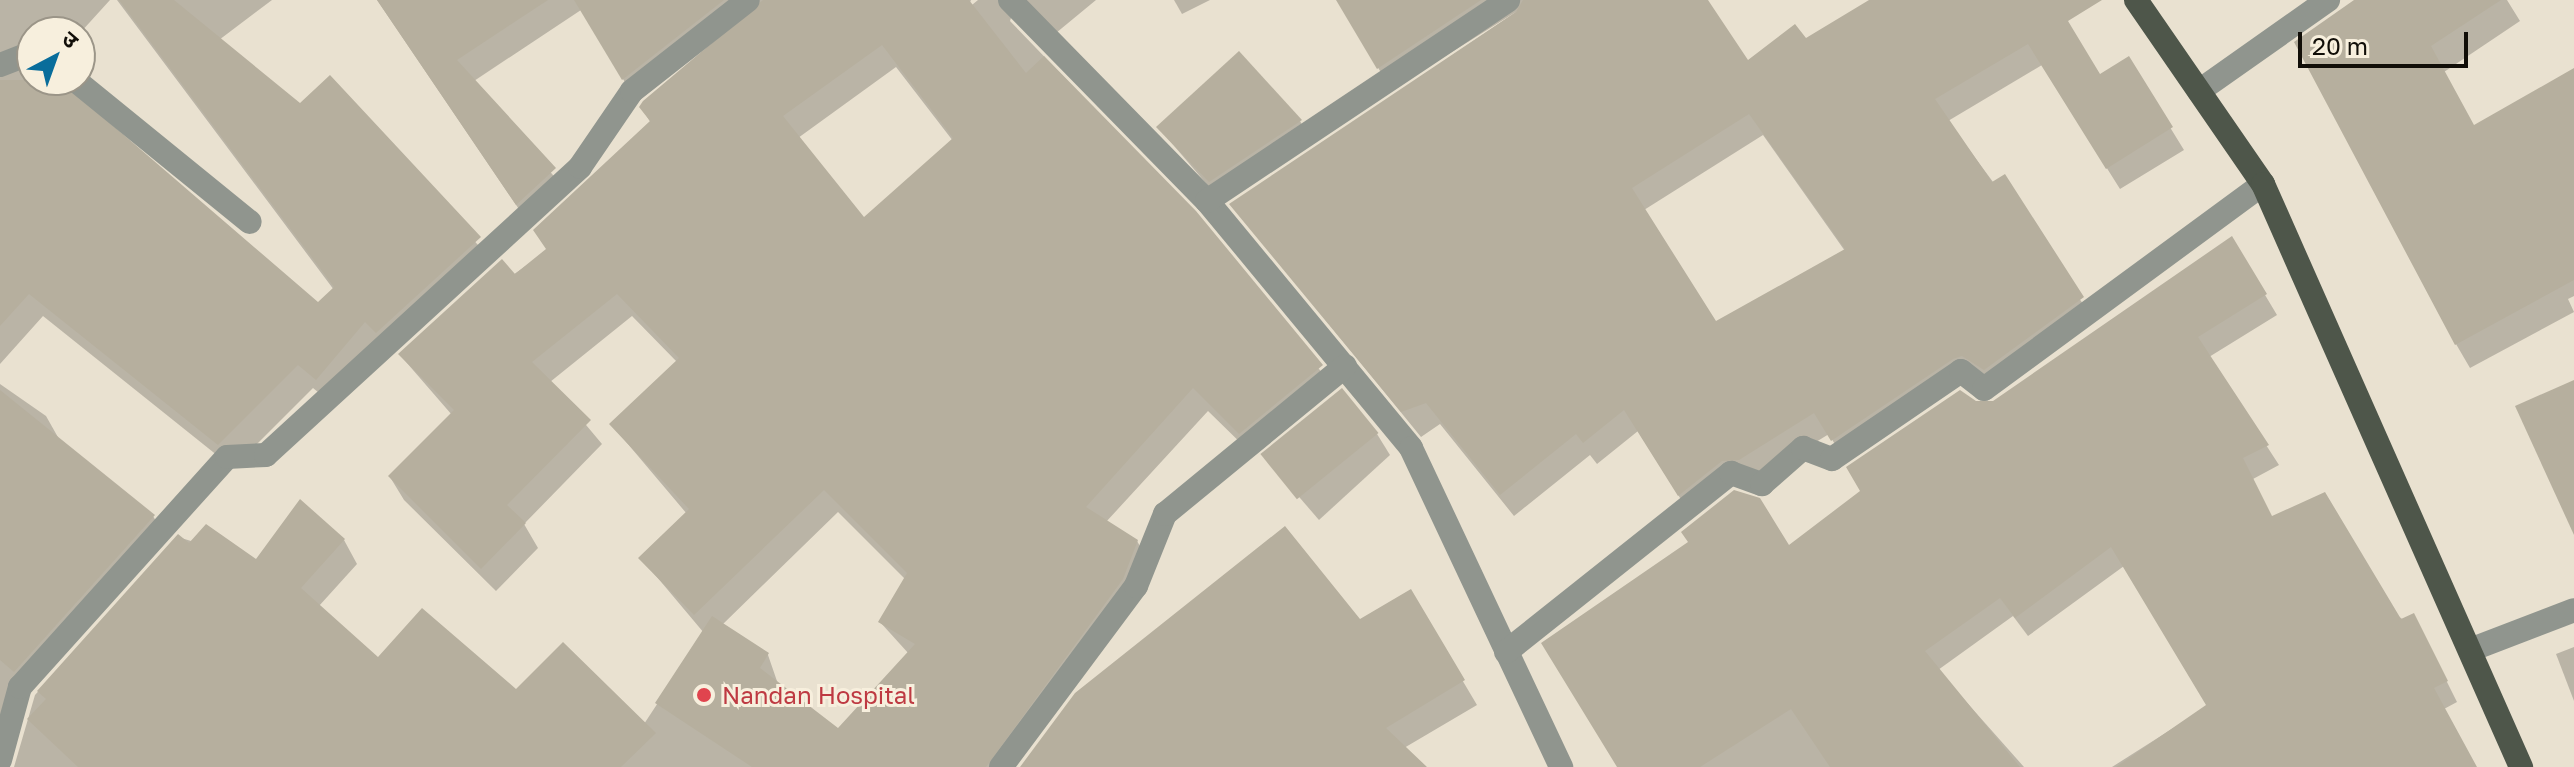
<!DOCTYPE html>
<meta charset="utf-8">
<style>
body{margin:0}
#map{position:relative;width:2574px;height:767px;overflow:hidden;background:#e9e1d0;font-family:"Golos Text","Noto Sans Devanagari",sans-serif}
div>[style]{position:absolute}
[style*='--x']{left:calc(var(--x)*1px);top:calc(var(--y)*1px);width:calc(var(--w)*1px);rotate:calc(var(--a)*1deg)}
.shadow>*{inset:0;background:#0003}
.building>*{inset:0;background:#b6af9e;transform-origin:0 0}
.street>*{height:24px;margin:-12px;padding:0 12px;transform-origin:12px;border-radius:12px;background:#90958e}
.primary>*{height:24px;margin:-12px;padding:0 12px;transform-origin:12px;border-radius:12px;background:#4e564a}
.dots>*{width:22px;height:22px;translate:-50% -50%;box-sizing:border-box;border:4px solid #f7efdd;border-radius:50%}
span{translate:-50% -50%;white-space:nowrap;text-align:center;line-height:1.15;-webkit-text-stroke:6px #f7efdd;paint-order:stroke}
.health-label{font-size:24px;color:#be3a42}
.left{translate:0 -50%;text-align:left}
.north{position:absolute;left:16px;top:16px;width:80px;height:80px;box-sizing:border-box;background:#f7efdd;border:2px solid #9b9588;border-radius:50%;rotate:41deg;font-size:22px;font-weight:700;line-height:32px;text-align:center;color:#110e08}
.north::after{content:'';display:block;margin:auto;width:28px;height:36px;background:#096d9b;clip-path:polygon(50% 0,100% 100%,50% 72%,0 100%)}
.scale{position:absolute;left:2298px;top:32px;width:170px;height:36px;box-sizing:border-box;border:4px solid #110e08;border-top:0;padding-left:10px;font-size:24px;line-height:28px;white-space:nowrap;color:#110e08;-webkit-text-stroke:6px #f7efdd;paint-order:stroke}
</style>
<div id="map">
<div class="shadow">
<div style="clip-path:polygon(0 0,110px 0,80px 33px,32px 32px,32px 80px,54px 80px,318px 305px,334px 290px,117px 0,272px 0,219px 40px,300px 105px,330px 77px,493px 262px,330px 402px,313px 388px,233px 468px,43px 316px,0 364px)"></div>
<div style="clip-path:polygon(evenodd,377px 0,971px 0,967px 9px,978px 0,1096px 0,1056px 33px,1013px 12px,1010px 21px,1194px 212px,1335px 389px,1254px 456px,1208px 411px,1106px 522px,1137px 541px,1151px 565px,1013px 767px,14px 767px,35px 695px,178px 537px,256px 561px,344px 540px,357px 564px,319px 606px,378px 660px,644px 724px,704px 633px,641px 558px,687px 514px,611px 424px,677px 362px,632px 316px,550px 382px,602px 444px,524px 524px,538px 548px,496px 591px,404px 500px,390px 477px,452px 415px,400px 355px,547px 251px,651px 123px,641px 107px,752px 11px,637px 102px,581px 10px,474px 81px,568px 193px,531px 227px,377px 0,896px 67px,953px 141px,864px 220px,798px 138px,896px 67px,377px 0,838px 512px,905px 579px,880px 622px,909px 654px,838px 731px,778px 684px,768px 655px,722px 625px,838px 512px)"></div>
<div style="clip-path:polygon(1174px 0,1210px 0,1182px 14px)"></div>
<div style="clip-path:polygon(evenodd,1339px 0,1705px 0,1748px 63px,1805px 41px,1873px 0,2053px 0,2099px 77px,2128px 59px,2184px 150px,2120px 189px,2042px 65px,1948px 121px,2095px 320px,1998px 391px,1965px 380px,1845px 462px,1829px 434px,1752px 481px,1735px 482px,1692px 517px,1638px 431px,1597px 464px,1590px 455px,1514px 516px,1440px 424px,1421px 437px,1232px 205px,1519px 10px,1391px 90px,1339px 0,1763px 135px,1845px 251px,1715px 324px,1644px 210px,1763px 135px)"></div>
<div style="clip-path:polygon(2358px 0,2507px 0,2520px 21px,2444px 72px,2474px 127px,2574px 70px,2574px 296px,2568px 299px,2574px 312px,2470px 368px,2456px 344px)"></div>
<div style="clip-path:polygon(1300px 121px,1312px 142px,1222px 202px,1158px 127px)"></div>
<div style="clip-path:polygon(2231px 238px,2277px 315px,2209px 357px,2279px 465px,2253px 479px,2272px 518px,2424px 636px,2457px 702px,2444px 709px,2475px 767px,2112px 767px,2208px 706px,2124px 566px,2028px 636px,2013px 616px,1938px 670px,2024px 767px,1618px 767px,1789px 547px,1975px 403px,1994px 403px)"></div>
<div style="clip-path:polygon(0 384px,46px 416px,59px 439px,153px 516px,167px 540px,21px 701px,0 767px)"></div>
<div style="clip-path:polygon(1377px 434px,1390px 455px,1319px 520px,1263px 455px)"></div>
<div style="clip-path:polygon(1410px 592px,1477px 705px,1404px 748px,1424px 767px,1022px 767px,1359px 622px)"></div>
<div style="clip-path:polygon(2574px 647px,2574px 701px,2556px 654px)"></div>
</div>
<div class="building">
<div style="clip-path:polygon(119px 0,174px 0,300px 103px,330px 75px,481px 237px,376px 333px,365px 322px,316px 380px,298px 365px,218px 445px,29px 294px,0 326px,0 80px,60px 80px,318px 302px,334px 287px)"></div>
<div style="clip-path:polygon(377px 0,548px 0,457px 60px,556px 168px,516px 205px)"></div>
<div style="clip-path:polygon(574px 0,724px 0,622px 80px)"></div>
<div style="clip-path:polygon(evenodd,763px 0,969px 0,1026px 73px,1044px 56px,1196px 211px,1323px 365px,1239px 434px,1193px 388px,1086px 507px,1138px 540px,1123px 579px,986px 767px,752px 767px,655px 703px,712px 616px,769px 653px,760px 668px,838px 728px,915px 644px,878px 622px,907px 573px,824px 490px,694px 615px,638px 558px,689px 509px,609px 424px,679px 358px,617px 294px,532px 362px,591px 420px,507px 505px,526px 523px,481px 569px,388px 476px,454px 410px,398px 354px,502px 259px,515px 274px,546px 249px,533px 230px,650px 121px,639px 107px,643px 101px,763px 0,882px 45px,953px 138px,864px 217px,783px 116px,882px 45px)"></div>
<div style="clip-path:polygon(1336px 0,1481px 0,1377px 69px)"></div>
<div style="clip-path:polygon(evenodd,1523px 0,1708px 0,1748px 60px,1795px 24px,1806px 38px,1869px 0,2102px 0,2068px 21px,2100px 74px,2129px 56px,2173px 127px,2106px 169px,2028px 44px,1935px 99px,1992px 182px,2005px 174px,2084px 297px,1984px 370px,1962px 356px,1953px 359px,1831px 441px,1814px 413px,1739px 460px,1722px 461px,1678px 496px,1624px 410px,1583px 443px,1576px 434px,1500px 495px,1426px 403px,1401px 412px,1229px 204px,1516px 12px,1523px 0,1749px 114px,1845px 249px,1716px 321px,1632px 188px,1749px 114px)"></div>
<div style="clip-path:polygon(2354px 0,2501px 0,2431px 46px,2474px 125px,2574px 68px,2574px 280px,2455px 345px,2294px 42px)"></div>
<div style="clip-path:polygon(1239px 51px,1302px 120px,1209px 182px,1156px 127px)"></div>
<div style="clip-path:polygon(2232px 236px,2267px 294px,2198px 337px,2269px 445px,2243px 458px,2272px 516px,2325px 492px,2401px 619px,2414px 613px,2448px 681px,2434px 688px,2477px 767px,2116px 767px,2206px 705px,2111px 547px,2015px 618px,2000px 598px,1925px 651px,2020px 767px,1830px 767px,1791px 709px,1700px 767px,1617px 767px,1541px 643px,1688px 542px,1681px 532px,1734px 490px,1760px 498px,1789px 545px,1860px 491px,1846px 467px,1960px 390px,1976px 401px,1993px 401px)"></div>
<div style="clip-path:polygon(2574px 380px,2574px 535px,2515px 406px)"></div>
<div style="left:1342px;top:388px;width:58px;height:105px;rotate:51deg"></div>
<div style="clip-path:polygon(0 390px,155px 515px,14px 672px,0 660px)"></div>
<div style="clip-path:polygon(300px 499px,345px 539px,301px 588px,378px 657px,422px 608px,516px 689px,563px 642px,656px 733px,621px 767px,78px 767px,27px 719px,46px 699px,37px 691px,178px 534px,189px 543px,206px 524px,256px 559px)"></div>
<div style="clip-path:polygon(1285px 526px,1360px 619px,1411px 589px,1465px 680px,1386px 728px,1427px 767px,1020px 767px,1075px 693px)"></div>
</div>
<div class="street">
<div style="--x:1010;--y:0;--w:281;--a:45.6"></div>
<div style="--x:1207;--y:201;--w:320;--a:50.4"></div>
<div style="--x:1411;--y:448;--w:353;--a:64.8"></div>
<div style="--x:0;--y:65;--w:34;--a:-21"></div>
<div style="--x:75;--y:80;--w:225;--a:39.1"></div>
<div style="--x:2199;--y:91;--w:158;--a:-35.2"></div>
<div style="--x:1207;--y:201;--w:362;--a:-33.7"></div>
<div style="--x:2470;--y:650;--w:111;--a:-21"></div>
<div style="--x:1506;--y:652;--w:288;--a:-38.5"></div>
<div style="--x:1731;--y:473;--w:33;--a:20"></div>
<div style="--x:1762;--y:484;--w:55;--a:-41.3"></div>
<div style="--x:1803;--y:448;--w:31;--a:21"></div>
<div style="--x:1832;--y:459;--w:156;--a:-34.3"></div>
<div style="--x:1961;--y:371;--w:29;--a:38"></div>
<div style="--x:1984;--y:389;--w:346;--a:-36.3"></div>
<div style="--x:0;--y:760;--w:76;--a:-74.7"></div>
<div style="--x:20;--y:687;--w:309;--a:-48"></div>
<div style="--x:227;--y:457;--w:39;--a:-3"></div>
<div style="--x:266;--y:455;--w:426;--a:-42.5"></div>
<div style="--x:580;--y:167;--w:92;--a:-55.6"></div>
<div style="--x:632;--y:91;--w:147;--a:-38.1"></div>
<div style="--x:1001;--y:767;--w:226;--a:-53.3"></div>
<div style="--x:1136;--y:586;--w:78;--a:-68.1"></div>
<div style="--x:1165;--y:514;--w:233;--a:-39.4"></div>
</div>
<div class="primary">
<div style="--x:2136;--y:0;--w:224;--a:55.4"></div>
<div style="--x:2263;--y:184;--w:638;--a:66.13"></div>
</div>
<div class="dots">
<div style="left:704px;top:695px;background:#e0444e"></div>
</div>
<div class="health-label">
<span class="left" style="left:722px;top:695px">Nandan Hospital</span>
</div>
<div class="north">उ</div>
<div class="scale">20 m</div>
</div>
